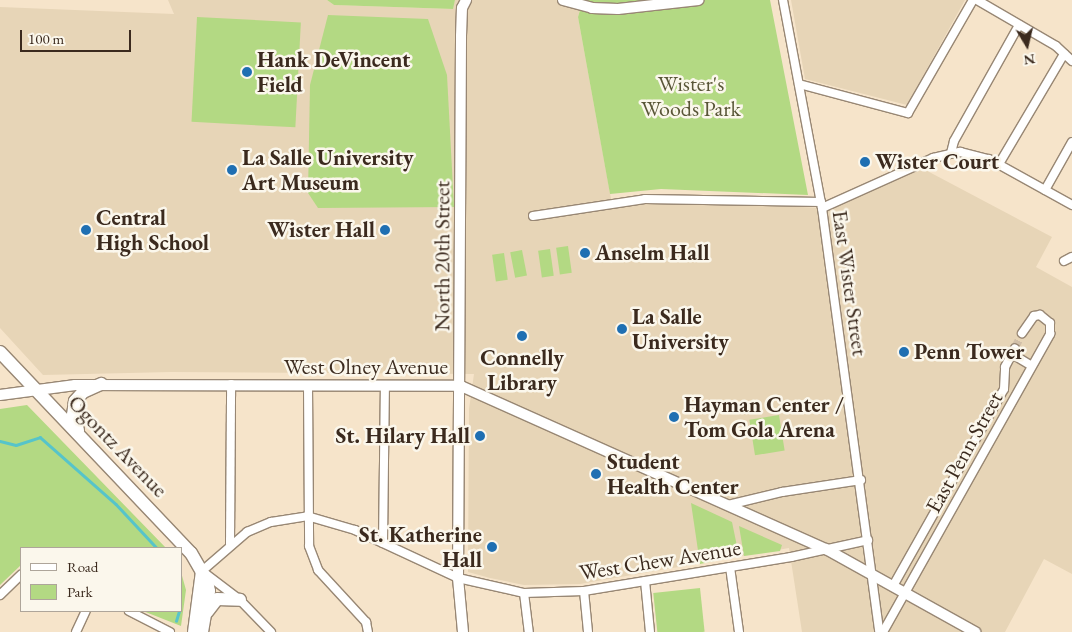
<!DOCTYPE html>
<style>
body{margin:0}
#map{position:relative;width:1072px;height:632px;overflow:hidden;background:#f6e4ca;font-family:"EB Garamond",serif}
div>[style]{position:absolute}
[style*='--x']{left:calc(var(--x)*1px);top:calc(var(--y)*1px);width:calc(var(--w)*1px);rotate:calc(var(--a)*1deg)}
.built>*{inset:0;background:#e7d5b7}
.green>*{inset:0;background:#b3d983;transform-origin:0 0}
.stream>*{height:2.5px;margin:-1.25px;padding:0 1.25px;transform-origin:1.25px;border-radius:1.25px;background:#56c4ca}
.minor-tunnel>*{height:8px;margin-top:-4px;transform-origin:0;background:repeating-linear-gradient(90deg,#d1bfa8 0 8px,transparent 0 12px)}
.roads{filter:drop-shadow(1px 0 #988774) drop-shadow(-1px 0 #988774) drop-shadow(0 1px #988774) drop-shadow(0 -1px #988774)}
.minor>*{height:8px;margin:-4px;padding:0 4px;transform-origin:4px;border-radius:4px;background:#fff}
.tertiary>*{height:10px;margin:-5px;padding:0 5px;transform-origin:5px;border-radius:5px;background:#fff}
.primary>*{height:12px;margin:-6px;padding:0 6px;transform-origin:6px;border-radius:6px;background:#fff}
.dots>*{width:14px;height:14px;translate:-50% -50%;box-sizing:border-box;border:2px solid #fbf7ec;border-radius:50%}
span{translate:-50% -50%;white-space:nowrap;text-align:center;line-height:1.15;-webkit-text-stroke:5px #fbf7ec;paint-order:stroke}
.poi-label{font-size:22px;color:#3b2a1e;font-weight:700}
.left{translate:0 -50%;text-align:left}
.right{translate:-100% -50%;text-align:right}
.park-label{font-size:22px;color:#595637}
.street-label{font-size:22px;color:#3b2a1e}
.legend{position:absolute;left:20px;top:547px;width:162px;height:65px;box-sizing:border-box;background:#fbf7ec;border:1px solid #aea59a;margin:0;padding:6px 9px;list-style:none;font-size:15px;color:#3b2a1e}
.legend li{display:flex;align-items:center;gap:10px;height:25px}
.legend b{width:25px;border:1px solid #aea59a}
.north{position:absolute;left:1002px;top:20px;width:50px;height:50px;-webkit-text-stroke:4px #fbf7ec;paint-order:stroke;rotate:171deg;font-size:14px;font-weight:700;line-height:20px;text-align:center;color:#3b2a1e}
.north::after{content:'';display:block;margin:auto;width:18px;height:22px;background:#3b2a1e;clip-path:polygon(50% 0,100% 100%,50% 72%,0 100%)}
.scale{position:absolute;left:20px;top:30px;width:111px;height:22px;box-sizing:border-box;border:2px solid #3b2a1e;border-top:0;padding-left:6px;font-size:15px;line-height:18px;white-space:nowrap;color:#3b2a1e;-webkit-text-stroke:4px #fbf7ec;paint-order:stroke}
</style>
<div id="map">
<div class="built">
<div style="clip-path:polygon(168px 0,327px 0,334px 5px,452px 9px,455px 0,583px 0,578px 17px,612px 204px,642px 200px,822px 208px,916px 165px,1052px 237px,1036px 267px,1072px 287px,1072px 574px,1044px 559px,1005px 632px,802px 632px,789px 548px,580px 584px,524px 585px,490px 578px,468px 572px,469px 409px,474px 374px,171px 372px,43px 375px,0 328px,0 7px,174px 14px)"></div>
<div style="clip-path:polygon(791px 0,965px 0,907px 105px,805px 79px)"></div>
</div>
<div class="green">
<div style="clip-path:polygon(327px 0,455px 0,453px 9px,334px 5px)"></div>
<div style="clip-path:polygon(583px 0,770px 0,808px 195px,661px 189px,610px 194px,578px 17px)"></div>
<div style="clip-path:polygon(328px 15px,428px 19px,447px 75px,454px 207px,318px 208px,308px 193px,310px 85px)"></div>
<div style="left:197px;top:17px;width:104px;height:105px;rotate:3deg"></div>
<div style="left:568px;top:246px;width:27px;height:12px;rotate:82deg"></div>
<div style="left:550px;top:249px;width:27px;height:12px;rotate:82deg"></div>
<div style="left:522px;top:250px;width:26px;height:12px;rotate:79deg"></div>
<div style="left:504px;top:253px;width:27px;height:12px;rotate:82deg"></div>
<div style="clip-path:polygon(27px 405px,166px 548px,21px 548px,21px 565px,0 585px,0 409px)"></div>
<div style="left:779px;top:415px;width:36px;height:30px;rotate:81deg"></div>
<div style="clip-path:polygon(691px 503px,732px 522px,739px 556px,700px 564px)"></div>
<div style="clip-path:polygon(739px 526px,782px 545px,780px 551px,744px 556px)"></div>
<div style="clip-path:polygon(181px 572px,186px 590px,181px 626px,143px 611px,181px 611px)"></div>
<div style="left:700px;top:588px;width:44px;height:47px;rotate:84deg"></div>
</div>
<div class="stream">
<div style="--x:0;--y:441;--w:16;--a:14"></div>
<div style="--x:16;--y:445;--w:25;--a:-18"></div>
<div style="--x:40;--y:437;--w:101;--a:41.4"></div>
<div style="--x:116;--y:504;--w:60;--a:47"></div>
<div style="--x:176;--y:621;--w:10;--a:-73"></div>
</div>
<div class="minor-tunnel">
<div style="--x:1015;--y:348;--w:17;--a:-65"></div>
</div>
<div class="roads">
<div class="minor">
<div style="--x:783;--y:0;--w:212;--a:79.4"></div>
<div style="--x:822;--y:208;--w:428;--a:82.3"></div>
<div style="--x:977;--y:0;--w:91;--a:30.2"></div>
<div style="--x:1056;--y:46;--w:22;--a:43"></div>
<div style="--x:799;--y:84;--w:113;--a:14.9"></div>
<div style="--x:908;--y:113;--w:130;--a:-60.1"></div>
<div style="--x:951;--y:153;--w:12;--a:-76"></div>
<div style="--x:954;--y:141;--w:133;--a:-60.7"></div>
<div style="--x:999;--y:164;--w:128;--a:-59.4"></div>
<div style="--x:1045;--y:190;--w:55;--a:-60.6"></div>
<div style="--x:822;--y:208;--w:122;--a:-24.2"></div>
<div style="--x:933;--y:158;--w:28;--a:-13"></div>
<div style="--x:960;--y:152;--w:30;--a:14"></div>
<div style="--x:989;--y:159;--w:95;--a:29"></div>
<div style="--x:533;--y:216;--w:113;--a:-8.6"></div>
<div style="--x:645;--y:199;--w:176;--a:1"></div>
<div style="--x:1064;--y:261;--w:9;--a:-27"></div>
<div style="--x:1012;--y:354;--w:23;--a:31"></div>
<div style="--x:308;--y:385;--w:161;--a:89.6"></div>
<div style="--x:309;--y:546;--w:26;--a:69"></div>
<div style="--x:318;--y:570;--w:71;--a:47.3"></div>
<div style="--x:366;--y:622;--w:10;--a:79"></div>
<div style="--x:728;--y:505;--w:56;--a:-13.5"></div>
<div style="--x:782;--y:492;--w:80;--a:-8.6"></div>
<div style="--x:383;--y:543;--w:158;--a:-89.3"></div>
<div style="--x:230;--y:544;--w:160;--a:-89.6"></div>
<div style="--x:730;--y:567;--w:66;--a:82.1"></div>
<div style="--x:645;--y:581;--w:51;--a:84.4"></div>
<div style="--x:893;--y:586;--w:226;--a:-60.6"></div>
<div style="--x:1004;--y:389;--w:22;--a:-87"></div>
<div style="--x:1005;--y:367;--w:21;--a:-62"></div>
<div style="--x:584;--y:591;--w:41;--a:84.4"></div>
<div style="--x:524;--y:593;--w:39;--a:83"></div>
<div style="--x:0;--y:595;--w:29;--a:-44"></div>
<div style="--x:129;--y:611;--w:46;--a:27.1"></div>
<div style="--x:76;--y:632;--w:23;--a:-65"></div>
<div style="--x:271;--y:632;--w:45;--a:-134.1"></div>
<div style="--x:240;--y:600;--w:48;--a:-142.7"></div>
<div style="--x:202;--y:571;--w:60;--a:-40.9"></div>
<div style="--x:247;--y:532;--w:26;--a:-23"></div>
<div style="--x:271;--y:522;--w:36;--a:-9"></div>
<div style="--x:307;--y:516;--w:50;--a:16.3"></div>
<div style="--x:355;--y:530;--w:114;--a:25"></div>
<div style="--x:458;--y:578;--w:68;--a:12.8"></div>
<div style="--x:524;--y:593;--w:60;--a:-1.9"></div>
<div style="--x:584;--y:591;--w:210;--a:-9.3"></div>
<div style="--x:791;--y:557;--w:79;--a:-12.4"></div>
<div style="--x:883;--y:632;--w:342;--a:-60.7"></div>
<div style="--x:1050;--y:334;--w:11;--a:-90"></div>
<div style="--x:1050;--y:323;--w:13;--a:-141"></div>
<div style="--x:1040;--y:315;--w:6;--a:171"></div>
<div style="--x:1034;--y:316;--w:21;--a:125"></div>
</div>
<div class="tertiary">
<div style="--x:563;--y:0;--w:30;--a:15"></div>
<div style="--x:592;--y:8;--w:26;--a:2"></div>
<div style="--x:618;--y:9;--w:81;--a:-6.4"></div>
<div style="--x:0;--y:395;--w:76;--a:-7.6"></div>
<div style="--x:75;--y:385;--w:386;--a:0.1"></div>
<div style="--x:461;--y:386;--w:400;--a:24.1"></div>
<div style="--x:826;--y:549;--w:171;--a:29.1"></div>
<div style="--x:463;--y:632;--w:54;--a:-95.3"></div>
<div style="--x:458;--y:578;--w:542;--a:-89.68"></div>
<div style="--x:461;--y:36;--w:28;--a:-88"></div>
<div style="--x:462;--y:8;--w:9;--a:-63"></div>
</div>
<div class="primary">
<div style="--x:0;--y:352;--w:277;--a:46.5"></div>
<div style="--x:191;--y:553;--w:32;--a:60"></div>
<div style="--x:207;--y:581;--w:10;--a:79"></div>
<div style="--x:209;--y:591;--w:42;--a:99.7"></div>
<div style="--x:78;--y:430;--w:16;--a:-108"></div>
<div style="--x:73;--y:415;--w:14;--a:-82"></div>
<div style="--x:75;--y:401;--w:12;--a:-48"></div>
<div style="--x:83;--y:392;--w:20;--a:-24"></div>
<div style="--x:207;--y:612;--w:16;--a:-52"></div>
<div style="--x:217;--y:599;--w:23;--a:2"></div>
<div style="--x:194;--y:632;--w:62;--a:-82.5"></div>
</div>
</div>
<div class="dots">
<div style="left:247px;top:72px;background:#1f6fb2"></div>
<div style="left:865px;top:162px;background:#1f6fb2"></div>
<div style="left:232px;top:170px;background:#1f6fb2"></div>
<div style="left:86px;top:230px;background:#1f6fb2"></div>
<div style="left:385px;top:230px;background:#1f6fb2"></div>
<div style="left:585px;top:253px;background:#1f6fb2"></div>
<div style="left:622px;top:329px;background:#1f6fb2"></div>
<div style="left:522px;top:336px;background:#1f6fb2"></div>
<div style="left:904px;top:352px;background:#1f6fb2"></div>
<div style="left:674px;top:417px;background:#1f6fb2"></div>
<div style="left:480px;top:436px;background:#1f6fb2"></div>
<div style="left:596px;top:474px;background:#1f6fb2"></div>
<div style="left:492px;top:547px;background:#1f6fb2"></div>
</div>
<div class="poi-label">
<span class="left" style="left:257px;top:72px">Hank DeVincent<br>Field</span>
<span class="left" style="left:242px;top:170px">La Salle University<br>Art Museum</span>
<span class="left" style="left:875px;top:162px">Wister Court</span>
<span class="left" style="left:96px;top:230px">Central<br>High School</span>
<span class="right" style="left:375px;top:230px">Wister Hall</span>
<span class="left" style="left:595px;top:253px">Anselm Hall</span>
<span class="left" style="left:632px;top:329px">La Salle<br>University</span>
<span class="left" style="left:914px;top:352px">Penn Tower</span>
<span style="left:522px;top:370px">Connelly<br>Library</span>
<span class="left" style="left:684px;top:417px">Hayman Center /<br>Tom Gola Arena</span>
<span class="right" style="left:470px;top:436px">St. Hilary Hall</span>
<span class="left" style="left:607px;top:474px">Student<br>Health Center</span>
<span class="right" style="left:482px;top:547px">St. Katherine<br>Hall</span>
</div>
<div class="park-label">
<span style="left:691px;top:96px">Wister's<br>Woods Park</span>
</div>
<div class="street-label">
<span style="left:442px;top:256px;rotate:-90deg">North 20th Street</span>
<span style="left:850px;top:283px;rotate:82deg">East Wister Street</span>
<span style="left:366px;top:367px">West Olney Avenue</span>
<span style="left:118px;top:446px;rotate:46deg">Ogontz Avenue</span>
<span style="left:964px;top:452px;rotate:-61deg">East Penn Street</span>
<span style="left:660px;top:560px;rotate:-9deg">West Chew Avenue</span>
</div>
<ul class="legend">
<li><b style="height:6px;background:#fff"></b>Road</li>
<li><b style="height:14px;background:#b3d983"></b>Park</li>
</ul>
<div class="north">N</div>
<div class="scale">100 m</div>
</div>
